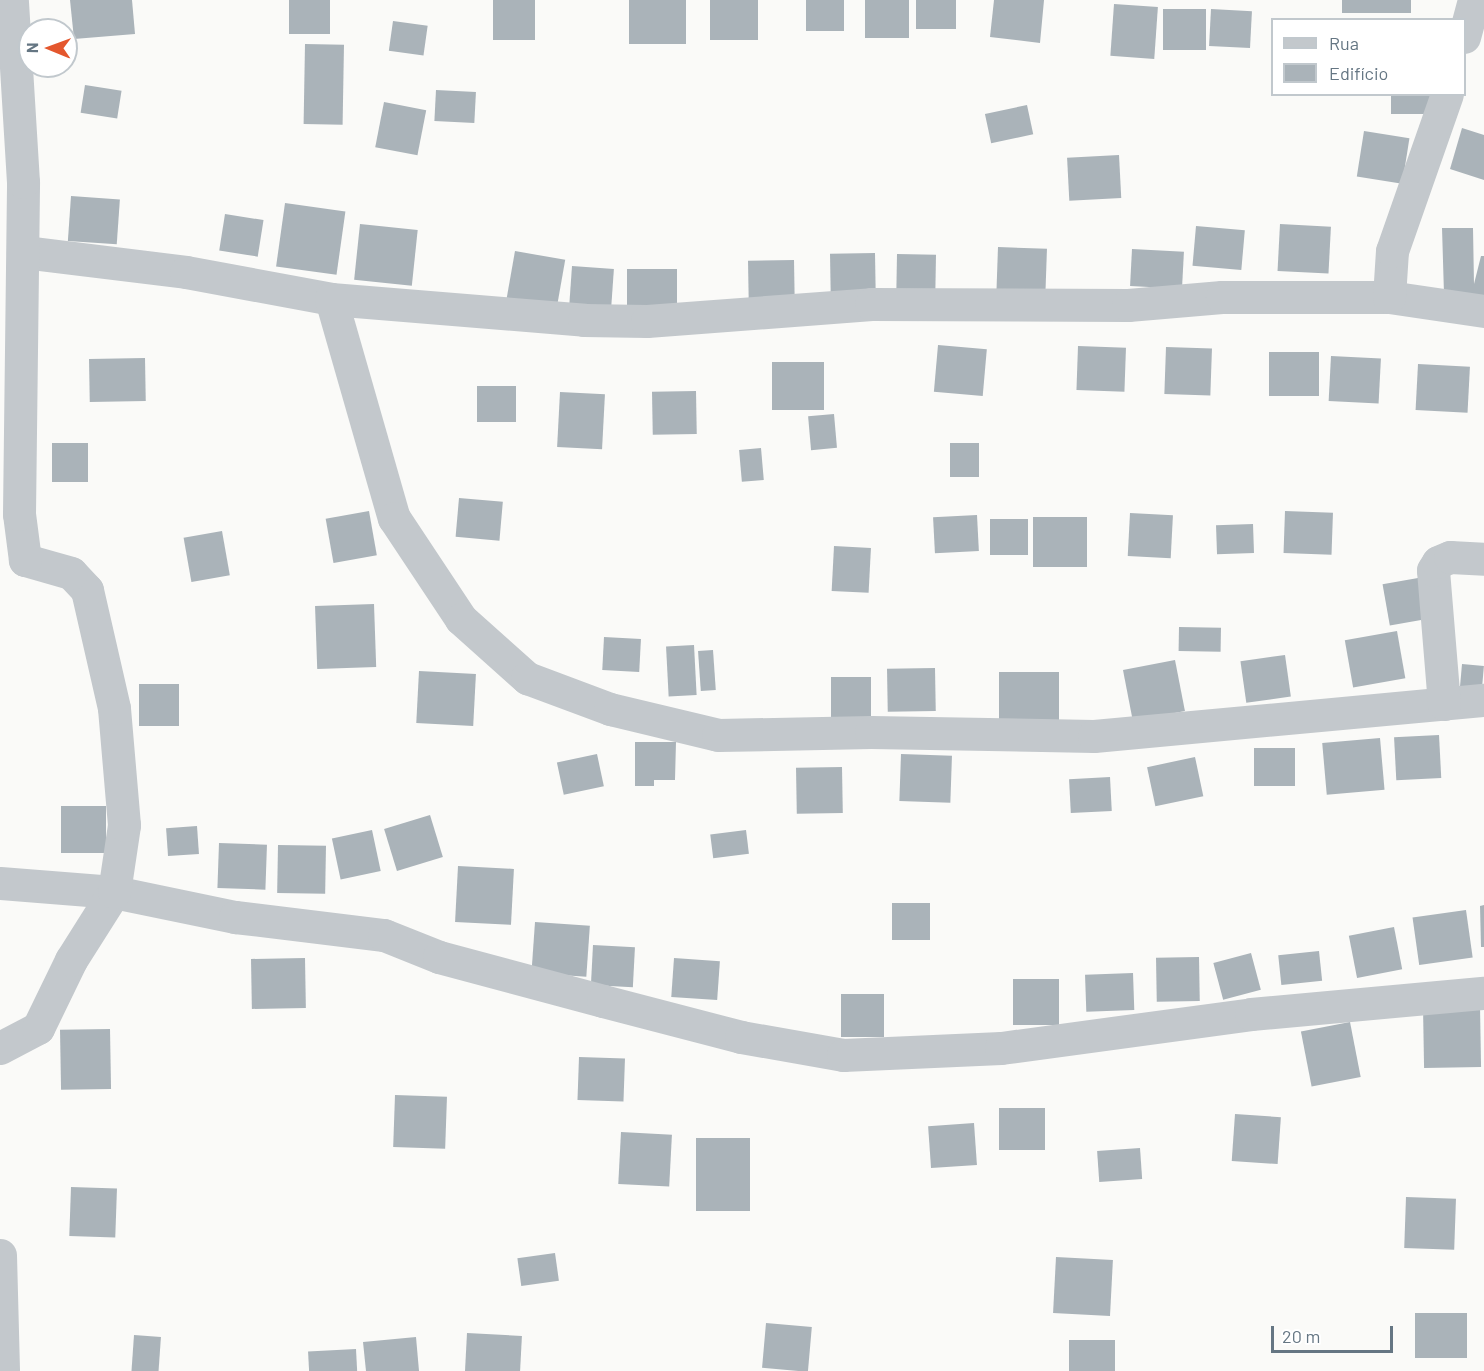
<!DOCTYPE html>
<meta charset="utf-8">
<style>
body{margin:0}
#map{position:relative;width:1484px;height:1371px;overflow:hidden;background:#fafaf8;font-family:Barlow,sans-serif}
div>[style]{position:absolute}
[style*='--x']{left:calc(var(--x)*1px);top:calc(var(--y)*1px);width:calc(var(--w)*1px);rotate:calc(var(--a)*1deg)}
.building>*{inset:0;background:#aab3b9;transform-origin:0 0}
.minor>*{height:33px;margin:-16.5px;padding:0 16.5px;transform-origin:16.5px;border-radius:16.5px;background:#c3c8cc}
span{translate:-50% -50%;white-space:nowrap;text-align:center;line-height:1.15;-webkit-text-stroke:6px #fff;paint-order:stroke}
.legend{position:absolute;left:1271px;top:18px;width:195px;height:78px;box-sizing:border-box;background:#fff;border:2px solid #c1c8cd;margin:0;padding:8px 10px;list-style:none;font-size:18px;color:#657683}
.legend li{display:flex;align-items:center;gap:12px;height:30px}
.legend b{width:30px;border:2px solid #c1c8cd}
.north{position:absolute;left:18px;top:18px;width:60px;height:60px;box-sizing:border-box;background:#fff;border:2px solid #c1c8cd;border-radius:50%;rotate:271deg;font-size:16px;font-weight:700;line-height:24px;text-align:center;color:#657683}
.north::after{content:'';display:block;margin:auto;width:21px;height:27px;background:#e4572e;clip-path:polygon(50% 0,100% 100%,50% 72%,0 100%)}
.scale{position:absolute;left:1271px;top:1326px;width:122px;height:27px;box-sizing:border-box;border:3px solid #657683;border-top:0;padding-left:8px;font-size:18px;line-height:21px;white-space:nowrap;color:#657683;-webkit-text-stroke:4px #fff;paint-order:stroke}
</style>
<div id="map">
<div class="building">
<div style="clip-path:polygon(70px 0,132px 0,135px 34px,74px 39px)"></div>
<div style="left:289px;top:0;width:41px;height:34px"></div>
<div style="left:493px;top:0;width:42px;height:40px"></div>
<div style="left:629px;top:0;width:57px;height:44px"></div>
<div style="left:710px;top:0;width:48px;height:40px"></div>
<div style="left:806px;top:0;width:38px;height:31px"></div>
<div style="left:865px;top:0;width:44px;height:38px"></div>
<div style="left:916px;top:0;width:40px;height:29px"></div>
<div style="clip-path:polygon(994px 0,1044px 0,1040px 43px,990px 37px)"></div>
<div style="left:1342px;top:0;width:69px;height:13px"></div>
<div style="left:1114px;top:4px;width:44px;height:52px;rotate:4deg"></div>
<div style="left:1206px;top:9px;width:41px;height:43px;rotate:90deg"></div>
<div style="left:1211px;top:9px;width:41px;height:37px;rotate:3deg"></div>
<div style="left:393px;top:21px;width:35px;height:30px;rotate:8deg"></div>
<div style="left:305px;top:44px;width:39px;height:80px;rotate:1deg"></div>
<div style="left:85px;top:85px;width:37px;height:28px;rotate:9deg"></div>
<div style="left:436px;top:90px;width:40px;height:31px;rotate:3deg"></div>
<div style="left:1391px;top:94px;width:43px;height:20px"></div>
<div style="left:384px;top:102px;width:43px;height:46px;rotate:11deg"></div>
<div style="left:1027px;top:105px;width:30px;height:43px;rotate:78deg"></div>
<div style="clip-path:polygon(1462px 128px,1484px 135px,1484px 180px,1450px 169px)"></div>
<div style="left:1364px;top:131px;width:46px;height:46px;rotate:9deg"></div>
<div style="left:1119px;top:155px;width:43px;height:52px;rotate:87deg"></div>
<div style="left:71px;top:196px;width:49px;height:45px;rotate:4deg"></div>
<div style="left:285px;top:203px;width:61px;height:64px;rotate:8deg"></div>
<div style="left:225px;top:214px;width:39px;height:37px;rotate:9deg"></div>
<div style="left:360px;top:224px;width:58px;height:56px;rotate:6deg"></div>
<div style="left:1280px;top:224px;width:51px;height:47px;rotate:3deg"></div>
<div style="left:1196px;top:226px;width:49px;height:40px;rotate:5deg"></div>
<div style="clip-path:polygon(1442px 228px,1473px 228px,1474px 284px,1481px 256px,1484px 256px,1484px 296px,1444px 294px)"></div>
<div style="left:998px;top:247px;width:49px;height:47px;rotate:2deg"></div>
<div style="left:1132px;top:249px;width:52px;height:37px;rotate:3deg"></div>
<div style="left:515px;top:251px;width:51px;height:49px;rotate:10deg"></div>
<div style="left:875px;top:253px;width:40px;height:45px;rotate:89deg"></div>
<div style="left:897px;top:254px;width:39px;height:37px;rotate:1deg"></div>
<div style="left:794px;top:260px;width:42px;height:46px;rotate:89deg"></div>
<div style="left:572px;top:266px;width:42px;height:44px;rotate:4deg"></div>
<div style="left:627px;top:269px;width:50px;height:43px"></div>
<div style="left:938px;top:345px;width:49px;height:47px;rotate:5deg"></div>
<div style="left:1078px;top:346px;width:48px;height:44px;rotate:2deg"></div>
<div style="left:1166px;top:347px;width:46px;height:47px;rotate:2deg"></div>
<div style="left:1269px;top:352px;width:50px;height:44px"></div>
<div style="left:1331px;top:356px;width:50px;height:45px;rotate:3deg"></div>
<div style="left:145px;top:358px;width:43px;height:56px;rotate:89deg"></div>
<div style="left:772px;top:362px;width:52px;height:48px"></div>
<div style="left:1418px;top:364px;width:52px;height:46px;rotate:3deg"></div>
<div style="left:516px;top:386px;width:36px;height:39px;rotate:90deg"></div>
<div style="left:696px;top:391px;width:43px;height:44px;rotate:89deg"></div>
<div style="left:560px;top:392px;width:45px;height:55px;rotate:3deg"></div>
<div style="left:834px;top:414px;width:34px;height:26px;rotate:85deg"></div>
<div style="left:52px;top:443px;width:36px;height:39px"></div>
<div style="left:950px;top:443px;width:29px;height:34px"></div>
<div style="left:761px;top:448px;width:32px;height:22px;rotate:85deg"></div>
<div style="left:459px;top:498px;width:44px;height:39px;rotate:5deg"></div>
<div style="left:369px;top:511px;width:45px;height:44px;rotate:80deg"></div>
<div style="left:1285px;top:511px;width:48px;height:42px;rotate:2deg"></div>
<div style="left:1130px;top:513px;width:43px;height:43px;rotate:3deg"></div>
<div style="left:977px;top:515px;width:36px;height:44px;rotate:87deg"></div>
<div style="left:1033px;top:517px;width:54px;height:50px"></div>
<div style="left:990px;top:519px;width:38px;height:36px"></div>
<div style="left:1253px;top:524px;width:29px;height:37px;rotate:88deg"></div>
<div style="left:222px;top:531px;width:45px;height:39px;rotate:80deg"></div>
<div style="left:834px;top:546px;width:37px;height:45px;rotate:3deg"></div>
<div style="left:1418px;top:578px;width:42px;height:36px;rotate:80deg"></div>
<div style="left:374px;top:604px;width:63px;height:59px;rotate:88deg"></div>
<div style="left:1179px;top:627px;width:42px;height:24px;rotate:1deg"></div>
<div style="left:1397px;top:631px;width:48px;height:53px;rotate:80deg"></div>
<div style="left:604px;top:637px;width:37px;height:33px;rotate:3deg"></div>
<div style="left:694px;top:645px;width:50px;height:28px;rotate:87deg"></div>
<div style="left:713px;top:650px;width:40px;height:15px;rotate:86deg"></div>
<div style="left:1285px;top:655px;width:42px;height:45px;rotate:82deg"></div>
<div style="left:1175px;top:660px;width:52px;height:53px;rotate:79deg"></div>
<div style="left:1462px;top:664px;width:22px;height:34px;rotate:5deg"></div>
<div style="left:935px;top:668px;width:43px;height:48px;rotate:89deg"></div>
<div style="left:419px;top:671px;width:57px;height:52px;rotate:3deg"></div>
<div style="left:1059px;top:672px;width:50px;height:60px;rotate:90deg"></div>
<div style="left:831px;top:677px;width:40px;height:41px"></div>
<div style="left:139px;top:684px;width:40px;height:42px"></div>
<div style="left:1439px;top:735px;width:43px;height:45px;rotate:87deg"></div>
<div style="left:1380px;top:738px;width:52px;height:58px;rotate:85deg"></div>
<div style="clip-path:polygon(635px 742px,676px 742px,675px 780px,654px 780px,654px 786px,635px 786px)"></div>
<div style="left:1254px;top:748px;width:41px;height:38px"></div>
<div style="left:597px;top:754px;width:33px;height:41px;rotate:78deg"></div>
<div style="left:901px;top:754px;width:51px;height:47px;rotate:2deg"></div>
<div style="left:1195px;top:757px;width:40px;height:49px;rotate:78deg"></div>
<div style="left:842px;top:767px;width:46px;height:46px;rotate:89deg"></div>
<div style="left:1110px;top:777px;width:34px;height:41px;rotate:87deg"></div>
<div style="left:61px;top:806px;width:45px;height:47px"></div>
<div style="left:430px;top:815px;width:44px;height:48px;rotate:73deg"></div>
<div style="left:197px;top:826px;width:28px;height:31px;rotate:86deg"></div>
<div style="left:372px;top:830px;width:42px;height:41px;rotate:78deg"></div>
<div style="left:746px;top:830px;width:24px;height:36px;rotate:83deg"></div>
<div style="left:219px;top:843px;width:48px;height:45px;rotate:2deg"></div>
<div style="left:278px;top:845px;width:48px;height:48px;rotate:1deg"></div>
<div style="left:458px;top:866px;width:56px;height:56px;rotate:3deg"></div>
<div style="left:930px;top:903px;width:37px;height:38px;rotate:90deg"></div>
<div style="clip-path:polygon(1484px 905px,1484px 947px,1481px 947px,1480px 906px)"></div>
<div style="left:1466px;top:910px;width:48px;height:54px;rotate:82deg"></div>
<div style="left:535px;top:922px;width:55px;height:51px;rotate:4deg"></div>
<div style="left:1394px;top:927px;width:43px;height:46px;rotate:79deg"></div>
<div style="left:593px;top:945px;width:42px;height:40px;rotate:3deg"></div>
<div style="left:1319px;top:951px;width:30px;height:41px;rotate:84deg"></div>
<div style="left:1251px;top:953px;width:38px;height:39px;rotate:75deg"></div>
<div style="left:1199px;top:957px;width:44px;height:43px;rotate:89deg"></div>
<div style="left:305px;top:958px;width:50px;height:54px;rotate:89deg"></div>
<div style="left:674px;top:958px;width:46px;height:39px;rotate:4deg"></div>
<div style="left:1133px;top:973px;width:37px;height:48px;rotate:88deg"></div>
<div style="left:1059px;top:979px;width:46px;height:46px;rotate:90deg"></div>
<div style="left:841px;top:994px;width:43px;height:43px"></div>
<div style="left:1480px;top:1006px;width:61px;height:57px;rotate:89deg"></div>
<div style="left:1350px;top:1022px;width:56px;height:50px;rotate:79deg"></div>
<div style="left:110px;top:1029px;width:60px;height:50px;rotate:89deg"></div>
<div style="left:579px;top:1057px;width:46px;height:43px;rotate:2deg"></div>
<div style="left:395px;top:1095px;width:52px;height:52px;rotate:2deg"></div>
<div style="left:1045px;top:1108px;width:42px;height:46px;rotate:90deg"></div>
<div style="left:1235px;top:1114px;width:46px;height:47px;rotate:4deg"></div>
<div style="left:974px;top:1123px;width:42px;height:46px;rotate:86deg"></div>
<div style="left:621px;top:1132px;width:51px;height:52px;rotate:3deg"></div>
<div style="left:696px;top:1138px;width:54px;height:73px"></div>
<div style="left:1140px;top:1148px;width:31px;height:43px;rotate:86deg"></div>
<div style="left:71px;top:1187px;width:46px;height:49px;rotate:2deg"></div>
<div style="left:1406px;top:1197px;width:50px;height:51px;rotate:2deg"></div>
<div style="left:555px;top:1253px;width:28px;height:38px;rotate:82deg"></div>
<div style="left:1056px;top:1257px;width:57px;height:56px;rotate:3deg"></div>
<div style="left:1467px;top:1313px;width:45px;height:52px;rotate:90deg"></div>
<div style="left:766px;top:1323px;width:46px;height:45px;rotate:5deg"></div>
<div style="left:467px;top:1333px;width:55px;height:38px;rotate:3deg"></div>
<div style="left:134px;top:1335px;width:27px;height:36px;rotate:4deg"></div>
<div style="clip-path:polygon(416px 1337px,419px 1371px,366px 1371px,363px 1342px)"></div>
<div style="left:1069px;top:1340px;width:46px;height:31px"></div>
<div style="left:356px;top:1349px;width:22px;height:48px;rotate:87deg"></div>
</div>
<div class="minor">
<div style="--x:1464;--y:37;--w:38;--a:-75"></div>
<div style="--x:24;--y:252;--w:163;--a:7"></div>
<div style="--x:186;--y:272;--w:147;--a:10.5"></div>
<div style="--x:331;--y:299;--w:254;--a:4.7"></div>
<div style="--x:584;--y:320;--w:63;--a:0.9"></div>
<div style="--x:647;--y:321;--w:225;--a:-4.3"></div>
<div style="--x:871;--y:304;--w:257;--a:0.2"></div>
<div style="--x:1128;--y:305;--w:94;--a:-4.9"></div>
<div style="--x:1222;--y:297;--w:167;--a:0"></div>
<div style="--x:1389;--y:297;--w:96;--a:8.4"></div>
<div style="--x:1389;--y:297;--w:46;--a:-86.3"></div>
<div style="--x:1392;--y:251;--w:166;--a:-70.7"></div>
<div style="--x:331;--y:299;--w:228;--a:74"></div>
<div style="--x:394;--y:518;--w:121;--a:56.4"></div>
<div style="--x:461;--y:619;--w:89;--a:41.8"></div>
<div style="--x:527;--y:678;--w:89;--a:20.5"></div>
<div style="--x:610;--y:709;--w:111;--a:13.5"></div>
<div style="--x:718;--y:735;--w:153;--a:-1.1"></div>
<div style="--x:871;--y:732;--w:223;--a:1"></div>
<div style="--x:1094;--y:736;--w:392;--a:-5.3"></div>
<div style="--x:1444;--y:704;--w:134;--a:-94.7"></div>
<div style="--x:1433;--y:570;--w:9;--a:-58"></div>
<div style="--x:1438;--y:562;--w:13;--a:-23"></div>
<div style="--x:1450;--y:557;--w:34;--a:3"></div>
<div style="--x:0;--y:883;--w:114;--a:4.5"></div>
<div style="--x:114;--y:892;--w:124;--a:11.7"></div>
<div style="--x:235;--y:917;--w:150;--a:6.9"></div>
<div style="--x:384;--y:935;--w:59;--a:21.8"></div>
<div style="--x:439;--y:957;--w:170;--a:15"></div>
<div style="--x:603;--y:1001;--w:143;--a:14.6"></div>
<div style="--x:741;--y:1037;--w:104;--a:10"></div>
<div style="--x:843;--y:1055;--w:158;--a:-2.5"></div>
<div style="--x:1001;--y:1048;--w:252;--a:-7.7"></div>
<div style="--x:1251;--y:1014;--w:234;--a:-5.2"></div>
<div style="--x:0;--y:1048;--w:43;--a:-27.8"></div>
<div style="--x:38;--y:1028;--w:76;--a:-64.1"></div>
<div style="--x:71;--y:960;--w:80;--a:-57.7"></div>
<div style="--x:114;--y:892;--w:68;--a:-81.5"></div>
<div style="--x:124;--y:825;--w:117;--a:-94.9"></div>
<div style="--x:114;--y:708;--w:121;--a:-102.9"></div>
<div style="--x:87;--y:590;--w:23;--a:-133"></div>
<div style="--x:71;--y:573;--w:48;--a:-164.2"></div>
<div style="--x:25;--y:560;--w:46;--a:-97.4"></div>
<div style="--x:19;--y:514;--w:332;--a:-89.3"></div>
<div style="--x:23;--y:182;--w:182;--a:-93.5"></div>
<div style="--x:0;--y:1255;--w:116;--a:88.5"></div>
</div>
<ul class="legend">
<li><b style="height:8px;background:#c3c8cc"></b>Rua</li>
<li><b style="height:16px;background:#aab3b9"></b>Edifício</li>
</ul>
<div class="north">N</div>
<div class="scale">20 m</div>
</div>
